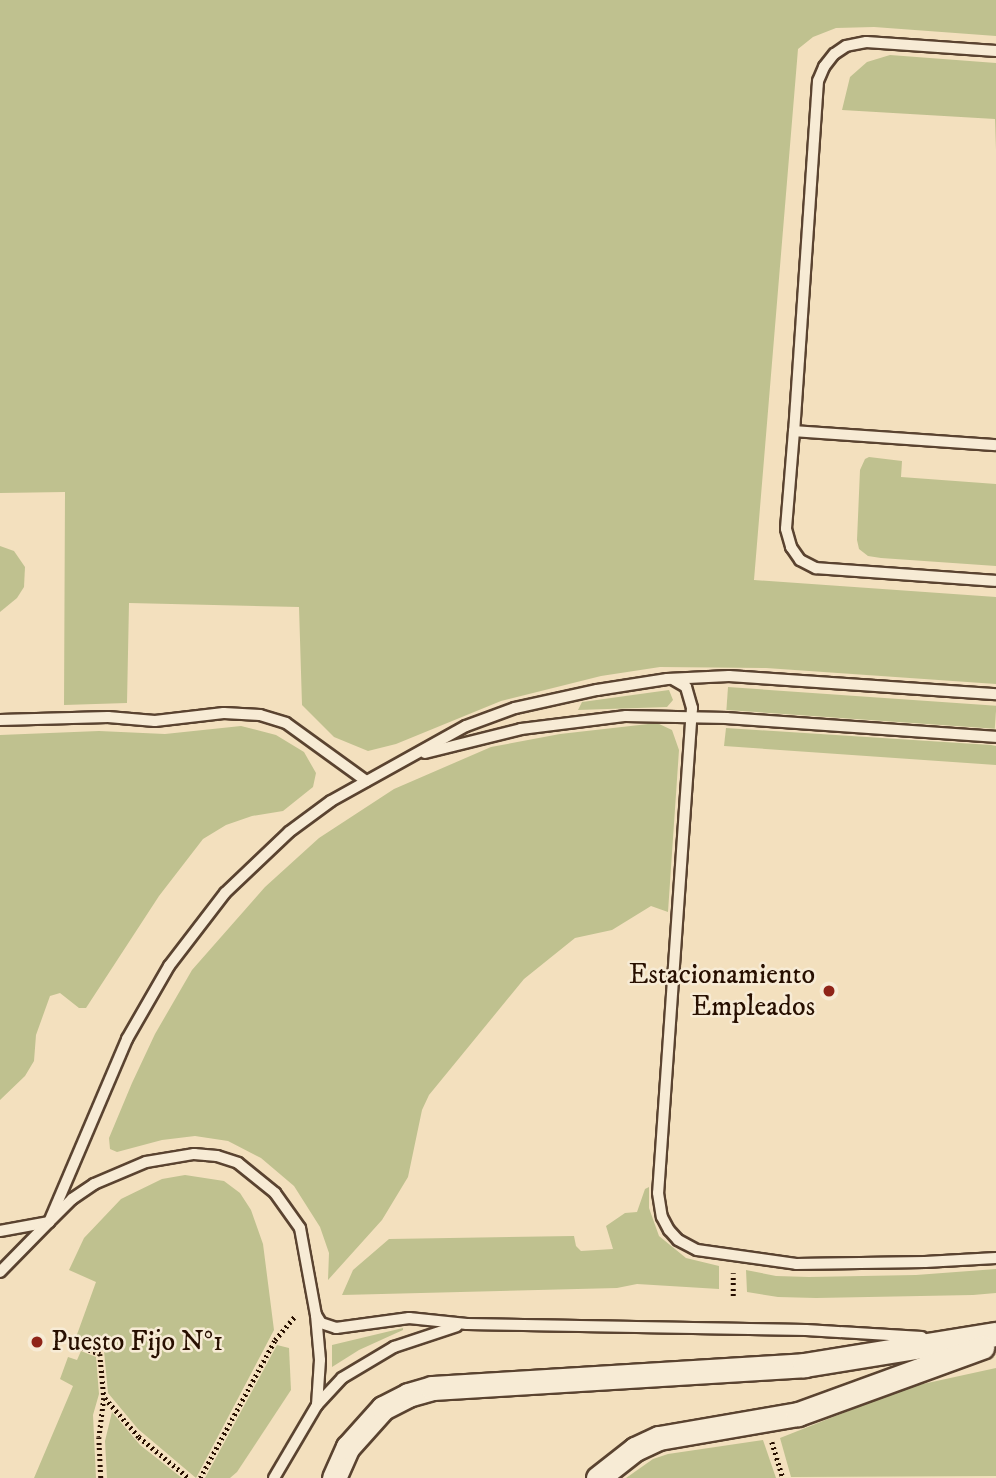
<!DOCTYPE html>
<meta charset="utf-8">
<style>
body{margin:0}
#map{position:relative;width:996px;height:1478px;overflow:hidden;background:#f3e0be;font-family:"IM FELL DW Pica",serif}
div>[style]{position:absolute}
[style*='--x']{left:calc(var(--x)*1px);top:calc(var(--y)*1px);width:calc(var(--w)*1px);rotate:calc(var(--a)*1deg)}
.green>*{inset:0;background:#bfc18f;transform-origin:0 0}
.path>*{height:4.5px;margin-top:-2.25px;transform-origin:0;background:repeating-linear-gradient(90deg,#270f00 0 2px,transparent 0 5.5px)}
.roads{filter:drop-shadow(2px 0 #5a4330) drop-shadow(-2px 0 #5a4330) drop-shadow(0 2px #5a4330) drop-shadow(0 -2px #5a4330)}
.service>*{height:10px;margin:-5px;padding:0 5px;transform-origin:5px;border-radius:5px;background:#f7ebd5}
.minor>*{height:23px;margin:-11.5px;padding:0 11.5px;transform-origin:11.5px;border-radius:11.5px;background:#f7ebd5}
.dots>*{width:19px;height:19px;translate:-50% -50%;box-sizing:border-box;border:4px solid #f7ebd5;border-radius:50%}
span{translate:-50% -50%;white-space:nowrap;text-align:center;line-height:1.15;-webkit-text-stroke:5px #f7ebd5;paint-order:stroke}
.poi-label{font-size:28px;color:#270f00}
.right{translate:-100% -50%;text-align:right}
.left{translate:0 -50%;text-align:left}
</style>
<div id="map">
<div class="green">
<div style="clip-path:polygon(0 0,996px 0,996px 36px,874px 27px,836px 28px,813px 37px,798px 49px,754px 580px,996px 597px,996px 684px,766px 668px,660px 667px,601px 676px,501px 701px,396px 744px,368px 751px,334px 737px,302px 705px,299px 607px,129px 603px,127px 703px,64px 705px,65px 492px,0 493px)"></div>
<div style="clip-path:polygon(890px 55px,996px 63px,996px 150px,995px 119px,842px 110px,850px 77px,867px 62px)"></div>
<div style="clip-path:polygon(869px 457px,902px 461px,901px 477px,996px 484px,996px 566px,881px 558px,868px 556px,859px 549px,857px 540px,860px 470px,865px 459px)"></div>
<div style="clip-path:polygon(0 546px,14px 551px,25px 567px,24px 587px,17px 598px,0 612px)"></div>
<div style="left:728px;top:687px;width:269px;height:23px;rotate:4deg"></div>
<div style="clip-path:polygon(669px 690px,673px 700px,667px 707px,578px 710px,582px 702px)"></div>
<div style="clip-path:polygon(657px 723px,672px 730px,679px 750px,668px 912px,651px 906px,612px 930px,575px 938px,524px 979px,429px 1095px,422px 1110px,408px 1177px,382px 1220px,328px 1280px,329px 1253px,320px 1227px,294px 1186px,261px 1158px,228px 1141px,195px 1136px,162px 1140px,117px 1152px,110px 1149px,109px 1138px,132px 1083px,155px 1034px,192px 970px,265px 887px,319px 838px,394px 789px,491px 747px,560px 734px)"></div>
<div style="clip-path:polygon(241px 726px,276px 735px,304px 752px,316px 773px,313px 787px,283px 811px,252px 816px,226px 825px,203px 839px,159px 896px,86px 1008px,79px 1008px,60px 993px,50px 996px,36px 1035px,34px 1061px,25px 1076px,0 1100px,0 735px,99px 731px,165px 734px)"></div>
<div style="clip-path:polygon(726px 728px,991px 745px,996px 746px,996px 765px,724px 746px)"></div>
<div style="clip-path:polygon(185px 1175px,224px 1181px,240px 1193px,251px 1210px,263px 1244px,274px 1330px,196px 1478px,138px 1429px,108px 1393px,104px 1351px,75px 1340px,96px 1282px,69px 1270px,84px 1238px,121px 1199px,162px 1179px)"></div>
<div style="clip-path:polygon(649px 1187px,649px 1208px,659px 1236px,686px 1258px,719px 1266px,719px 1289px,637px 1284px,617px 1288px,342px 1295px,353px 1270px,389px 1239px,574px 1236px,576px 1246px,581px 1251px,613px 1249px,606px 1226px,625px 1213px,637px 1212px,645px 1189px)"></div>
<div style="clip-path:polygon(996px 1269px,996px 1293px,973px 1295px,816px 1298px,778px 1297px,747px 1292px,746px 1270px,776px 1276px,809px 1277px,916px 1275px)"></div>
<div style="clip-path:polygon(403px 1328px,403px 1330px,359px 1350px,332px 1367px,332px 1345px)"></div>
<div style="clip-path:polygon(277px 1345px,289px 1348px,291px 1390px,237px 1472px,230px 1478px,205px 1478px)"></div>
<div style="clip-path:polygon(81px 1351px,96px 1357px,99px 1394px,93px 1415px,96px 1478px,34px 1478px,73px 1386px,60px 1379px,68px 1357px,77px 1360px)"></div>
<div style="clip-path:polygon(996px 1368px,996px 1476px,791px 1477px,780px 1438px,909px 1387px)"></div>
<div style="clip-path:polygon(112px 1412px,140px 1445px,182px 1478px,107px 1478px,105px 1441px)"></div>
<div style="clip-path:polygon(763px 1440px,776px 1478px,626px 1478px,653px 1459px,668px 1454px)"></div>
</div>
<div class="path">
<div style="--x:733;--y:1296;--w:23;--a:-90"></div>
<div style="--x:73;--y:1344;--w:29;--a:20"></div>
<div style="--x:100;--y:1354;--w:44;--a:84.8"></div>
<div style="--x:104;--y:1398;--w:39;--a:97"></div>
<div style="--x:99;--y:1437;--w:41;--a:87.2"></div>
<div style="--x:105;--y:1398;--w:52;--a:48.9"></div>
<div style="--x:139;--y:1437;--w:65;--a:39.4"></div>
<div style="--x:772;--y:1442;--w:38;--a:73"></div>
<div style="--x:200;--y:1478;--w:157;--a:-61.5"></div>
<div style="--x:275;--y:1340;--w:30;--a:-50"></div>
</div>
<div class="roads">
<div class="service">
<div style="--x:996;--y:51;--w:130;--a:-176"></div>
<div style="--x:866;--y:42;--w:20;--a:169"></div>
<div style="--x:846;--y:46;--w:14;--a:146"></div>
<div style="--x:834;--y:54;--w:16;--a:128"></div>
<div style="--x:824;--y:67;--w:15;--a:113"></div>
<div style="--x:818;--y:81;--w:351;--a:93.9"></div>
<div style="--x:794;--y:431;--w:202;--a:4"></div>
<div style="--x:794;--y:431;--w:98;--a:94.7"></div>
<div style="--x:786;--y:529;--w:19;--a:74"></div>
<div style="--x:791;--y:547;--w:16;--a:55"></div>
<div style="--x:800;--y:560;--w:18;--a:27"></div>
<div style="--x:816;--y:568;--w:180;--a:4.1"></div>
<div style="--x:674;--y:680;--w:14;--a:30"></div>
<div style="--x:686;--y:687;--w:22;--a:74"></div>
<div style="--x:692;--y:708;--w:486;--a:94"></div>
<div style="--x:658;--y:1193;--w:24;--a:81"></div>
<div style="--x:662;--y:1217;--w:15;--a:62"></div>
<div style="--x:669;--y:1230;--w:13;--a:48"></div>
<div style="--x:678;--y:1240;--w:21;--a:28"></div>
<div style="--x:697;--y:1250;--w:100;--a:8"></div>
<div style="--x:796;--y:1264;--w:129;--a:-0.9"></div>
<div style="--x:925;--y:1262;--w:71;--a:-3.2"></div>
<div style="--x:0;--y:720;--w:108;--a:-1.6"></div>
<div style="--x:108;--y:717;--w:47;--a:4.9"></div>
<div style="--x:155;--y:721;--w:69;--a:-6.6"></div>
<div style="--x:224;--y:713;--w:36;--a:3"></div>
<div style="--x:260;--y:715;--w:27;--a:17"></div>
<div style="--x:286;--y:723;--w:99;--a:35.9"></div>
<div style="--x:425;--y:753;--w:99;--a:-14"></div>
<div style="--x:521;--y:729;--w:106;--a:-7.1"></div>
<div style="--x:626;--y:716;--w:101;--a:1.1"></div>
<div style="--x:727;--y:718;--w:270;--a:4"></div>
<div style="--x:0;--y:1231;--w:50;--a:-10.4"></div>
<div style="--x:49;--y:1222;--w:33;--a:-45"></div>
<div style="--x:72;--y:1199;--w:27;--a:-34"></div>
<div style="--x:94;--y:1184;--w:56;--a:-22.9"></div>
<div style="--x:146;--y:1162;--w:49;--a:-9.5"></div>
<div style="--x:194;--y:1154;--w:23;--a:5"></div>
<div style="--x:217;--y:1156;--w:22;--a:18"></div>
<div style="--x:238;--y:1163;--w:48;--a:39"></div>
<div style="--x:275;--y:1193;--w:43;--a:54.5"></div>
<div style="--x:300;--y:1228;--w:88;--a:79.6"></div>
<div style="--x:316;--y:1315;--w:45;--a:84.9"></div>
<div style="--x:320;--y:1360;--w:45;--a:93.8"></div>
<div style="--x:0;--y:1272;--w:70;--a:-45.6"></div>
<div style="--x:49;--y:1222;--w:199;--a:-66.9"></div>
<div style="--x:127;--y:1039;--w:84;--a:-60.1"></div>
<div style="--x:169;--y:966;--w:92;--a:-52.5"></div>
<div style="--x:225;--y:893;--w:88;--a:-43.6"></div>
<div style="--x:289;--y:832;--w:52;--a:-36.4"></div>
<div style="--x:331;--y:801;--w:154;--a:-29.1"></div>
<div style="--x:466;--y:726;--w:52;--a:-20.2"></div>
<div style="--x:515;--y:708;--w:84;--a:-12.4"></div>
<div style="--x:597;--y:690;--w:71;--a:-8.9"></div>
<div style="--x:667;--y:679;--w:62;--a:-2.8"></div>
<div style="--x:729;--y:676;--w:268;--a:3.9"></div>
<div style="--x:316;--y:1315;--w:9;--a:58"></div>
<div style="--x:321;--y:1323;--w:16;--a:18"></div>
<div style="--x:336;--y:1328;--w:74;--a:-7.8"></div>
<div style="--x:409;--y:1318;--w:58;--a:5.9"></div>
<div style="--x:467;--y:1324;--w:339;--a:1"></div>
<div style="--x:806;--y:1330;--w:116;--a:3.5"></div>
<div style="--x:274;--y:1478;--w:85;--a:-59.5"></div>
<div style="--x:317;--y:1405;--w:37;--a:-47"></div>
<div style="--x:342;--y:1378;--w:61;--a:-30.8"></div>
<div style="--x:394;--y:1347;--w:66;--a:-18.4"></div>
</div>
<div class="minor">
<div style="--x:334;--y:1478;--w:34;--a:-66"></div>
<div style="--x:348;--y:1447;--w:52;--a:-48.1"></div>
<div style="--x:383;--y:1408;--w:28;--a:-27"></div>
<div style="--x:408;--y:1395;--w:25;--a:-16"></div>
<div style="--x:432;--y:1388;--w:373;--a:-3.5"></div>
<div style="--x:804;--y:1365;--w:194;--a:-9.2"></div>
<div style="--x:598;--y:1478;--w:47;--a:-38.1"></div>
<div style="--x:635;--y:1449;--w:26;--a:-25"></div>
<div style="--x:659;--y:1438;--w:141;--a:-9.8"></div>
<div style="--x:798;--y:1414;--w:196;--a:-20"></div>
</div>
</div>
<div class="dots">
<div style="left:829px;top:991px;background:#8f2418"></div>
<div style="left:37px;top:1342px;background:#8f2418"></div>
</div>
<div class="poi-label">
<span class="right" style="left:815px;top:991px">Estacionamiento<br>Empleados</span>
<span class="left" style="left:51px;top:1342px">Puesto Fijo N°1</span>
</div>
</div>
